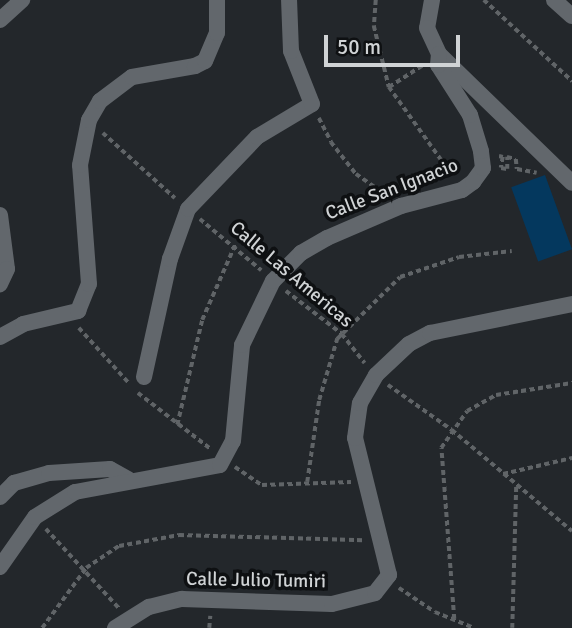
<!DOCTYPE html>
<style>
body{margin:0}
#map{position:relative;width:572px;height:628px;overflow:hidden;background:#23272b;font-family:Signika,sans-serif}
div>[style]{position:absolute}
[style*='--x']{left:calc(var(--x)*1px);top:calc(var(--y)*1px);width:calc(var(--w)*1px);rotate:calc(var(--a)*1deg)}
.green>*{inset:0;background:#04385e;transform-origin:0 0}
.path>*{height:3.5px;margin-top:-1.75px;transform-origin:0;background:repeating-linear-gradient(90deg,#606467 0 5px,transparent 0 8.5px)}
.street>*{height:16px;margin:-8px;padding:0 8px;transform-origin:8px;border-radius:8px;background:#62676c}
span{translate:-50% -50%;white-space:nowrap;text-align:center;line-height:1.15;-webkit-text-stroke:7px #0e1012;paint-order:stroke}
.street-label{font-size:19px;color:#d0d3d5}
.scale{position:absolute;left:324px;top:35px;width:136px;height:32px;box-sizing:border-box;border:4px solid #d0d3d5;border-top:0;padding-left:9px;font-size:21px;line-height:24px;white-space:nowrap;color:#d0d3d5;-webkit-text-stroke:5px #0e1012;paint-order:stroke}
</style>
<div id="map">
<div class="green">
<div style="left:545px;top:175px;width:79px;height:36px;rotate:70deg"></div>
</div>
<div class="path">
<div style="--x:376;--y:0;--w:26;--a:94"></div>
<div style="--x:374;--y:26;--w:63;--a:76.2"></div>
<div style="--x:389;--y:87;--w:108;--a:54.4"></div>
<div style="--x:484;--y:0;--w:120;--a:42.6"></div>
<div style="--x:389;--y:87;--w:40;--a:-32.9"></div>
<div style="--x:319;--y:118;--w:27;--a:63"></div>
<div style="--x:331;--y:142;--w:41;--a:52"></div>
<div style="--x:356;--y:174;--w:37;--a:35"></div>
<div style="--x:103;--y:133;--w:97;--a:42.1"></div>
<div style="--x:499;--y:156;--w:4;--a:14"></div>
<div style="--x:503;--y:157;--w:11;--a:100"></div>
<div style="--x:501;--y:168;--w:6;--a:9"></div>
<div style="--x:507;--y:169;--w:12;--a:-90"></div>
<div style="--x:507;--y:157;--w:9;--a:13"></div>
<div style="--x:516;--y:159;--w:10;--a:84"></div>
<div style="--x:517;--y:169;--w:20;--a:11"></div>
<div style="--x:200;--y:219;--w:80;--a:39.9"></div>
<div style="--x:286;--y:291;--w:71;--a:37.5"></div>
<div style="--x:342;--y:334;--w:37;--a:52"></div>
<div style="--x:79;--y:328;--w:73;--a:47.8"></div>
<div style="--x:388;--y:385;--w:78;--a:35.1"></div>
<div style="--x:452;--y:430;--w:157;--a:40.1"></div>
<div style="--x:138;--y:393;--w:93;--a:37.6"></div>
<div style="--x:177;--y:425;--w:108;--a:-76.6"></div>
<div style="--x:202;--y:320;--w:82;--a:-66.3"></div>
<div style="--x:235;--y:467;--w:32;--a:34"></div>
<div style="--x:262;--y:485;--w:89;--a:-1.9"></div>
<div style="--x:503;--y:474;--w:71;--a:-13.1"></div>
<div style="--x:307;--y:482;--w:83;--a:-81.7"></div>
<div style="--x:319;--y:400;--w:64;--a:-73.6"></div>
<div style="--x:337;--y:339;--w:88;--a:-44.5"></div>
<div style="--x:400;--y:277;--w:62;--a:-18.7"></div>
<div style="--x:459;--y:257;--w:53;--a:-6.5"></div>
<div style="--x:46;--y:529;--w:108;--a:47.3"></div>
<div style="--x:399;--y:588;--w:43;--a:33.7"></div>
<div style="--x:435;--y:612;--w:42;--a:22.3"></div>
<div style="--x:454;--y:619;--w:171;--a:-94.3"></div>
<div style="--x:441;--y:448;--w:45;--a:-54.9"></div>
<div style="--x:467;--y:411;--w:33;--a:-29"></div>
<div style="--x:496;--y:395;--w:77;--a:-9"></div>
<div style="--x:42;--y:628;--w:74;--a:-53.7"></div>
<div style="--x:86;--y:568;--w:40;--a:-34"></div>
<div style="--x:119;--y:546;--w:61;--a:-10.4"></div>
<div style="--x:179;--y:535;--w:184;--a:1.6"></div>
<div style="--x:209;--y:628;--w:12;--a:-85"></div>
<div style="--x:512;--y:628;--w:141;--a:-88.4"></div>
</div>
<div class="street">
<div style="--x:432;--y:0;--w:28;--a:100"></div>
<div style="--x:427;--y:28;--w:29;--a:65"></div>
<div style="--x:439;--y:54;--w:185;--a:44.1"></div>
<div style="--x:554;--y:0;--w:24;--a:42"></div>
<div style="--x:0;--y:20;--w:30;--a:-42"></div>
<div style="--x:0;--y:215;--w:54;--a:82.6"></div>
<div style="--x:7;--y:269;--w:17;--a:115"></div>
<div style="--x:0;--y:337;--w:26;--a:-29"></div>
<div style="--x:23;--y:324;--w:57;--a:-13.3"></div>
<div style="--x:78;--y:311;--w:29;--a:-68"></div>
<div style="--x:89;--y:284;--w:119;--a:-94.3"></div>
<div style="--x:80;--y:165;--w:46;--a:-78.7"></div>
<div style="--x:89;--y:120;--w:22;--a:-60"></div>
<div style="--x:100;--y:101;--w:40;--a:-37"></div>
<div style="--x:132;--y:77;--w:64;--a:-9.9"></div>
<div style="--x:195;--y:66;--w:11;--a:-27"></div>
<div style="--x:205;--y:61;--w:30;--a:-67"></div>
<div style="--x:217;--y:33;--w:33;--a:-90"></div>
<div style="--x:144;--y:377;--w:121;--a:-77.6"></div>
<div style="--x:170;--y:259;--w:53;--a:-70.2"></div>
<div style="--x:188;--y:209;--w:100;--a:-46.2"></div>
<div style="--x:257;--y:137;--w:64;--a:-31"></div>
<div style="--x:312;--y:104;--w:57;--a:-111.6"></div>
<div style="--x:291;--y:51;--w:51;--a:-92.2"></div>
<div style="--x:0;--y:497;--w:20;--a:-45"></div>
<div style="--x:14;--y:483;--w:36;--a:-16"></div>
<div style="--x:49;--y:473;--w:61;--a:-3.8"></div>
<div style="--x:110;--y:469;--w:21;--a:29"></div>
<div style="--x:0;--y:567;--w:61;--a:-55"></div>
<div style="--x:35;--y:517;--w:47;--a:-32"></div>
<div style="--x:75;--y:492;--w:147;--a:-10.5"></div>
<div style="--x:220;--y:465;--w:27;--a:-62"></div>
<div style="--x:233;--y:441;--w:96;--a:-84.6"></div>
<div style="--x:242;--y:345;--w:71;--a:-64.2"></div>
<div style="--x:273;--y:281;--w:40;--a:-45"></div>
<div style="--x:301;--y:253;--w:30;--a:-30"></div>
<div style="--x:327;--y:238;--w:81;--a:-23.4"></div>
<div style="--x:401;--y:206;--w:63;--a:-14.7"></div>
<div style="--x:462;--y:190;--w:14;--a:-36"></div>
<div style="--x:473;--y:182;--w:17;--a:-54"></div>
<div style="--x:483;--y:168;--w:17;--a:-97"></div>
<div style="--x:481;--y:151;--w:38;--a:-107"></div>
<div style="--x:470;--y:115;--w:59;--a:-122.6"></div>
<div style="--x:438;--y:65;--w:11;--a:-85"></div>
<div style="--x:115;--y:628;--w:40;--a:-32"></div>
<div style="--x:149;--y:607;--w:34;--a:-14"></div>
<div style="--x:182;--y:599;--w:150;--a:1.9"></div>
<div style="--x:332;--y:604;--w:44;--a:-14.3"></div>
<div style="--x:375;--y:593;--w:23;--a:-52"></div>
<div style="--x:389;--y:575;--w:141;--a:-103.9"></div>
<div style="--x:355;--y:438;--w:35;--a:-82"></div>
<div style="--x:360;--y:403;--w:32;--a:-60"></div>
<div style="--x:376;--y:375;--w:45;--a:-43.2"></div>
<div style="--x:409;--y:344;--w:24;--a:-28"></div>
<div style="--x:430;--y:333;--w:145;--a:-11.5"></div>
</div>
<div class="street-label">
<span style="left:392px;top:190px;rotate:-21deg">Calle San Ignacio</span>
<span style="left:291px;top:275px;rotate:40deg">Calle Las Americas</span>
<span style="left:256px;top:581px;rotate:1deg">Calle Julio Tumiri</span>
</div>
<div class="scale">50 m</div>
</div>
